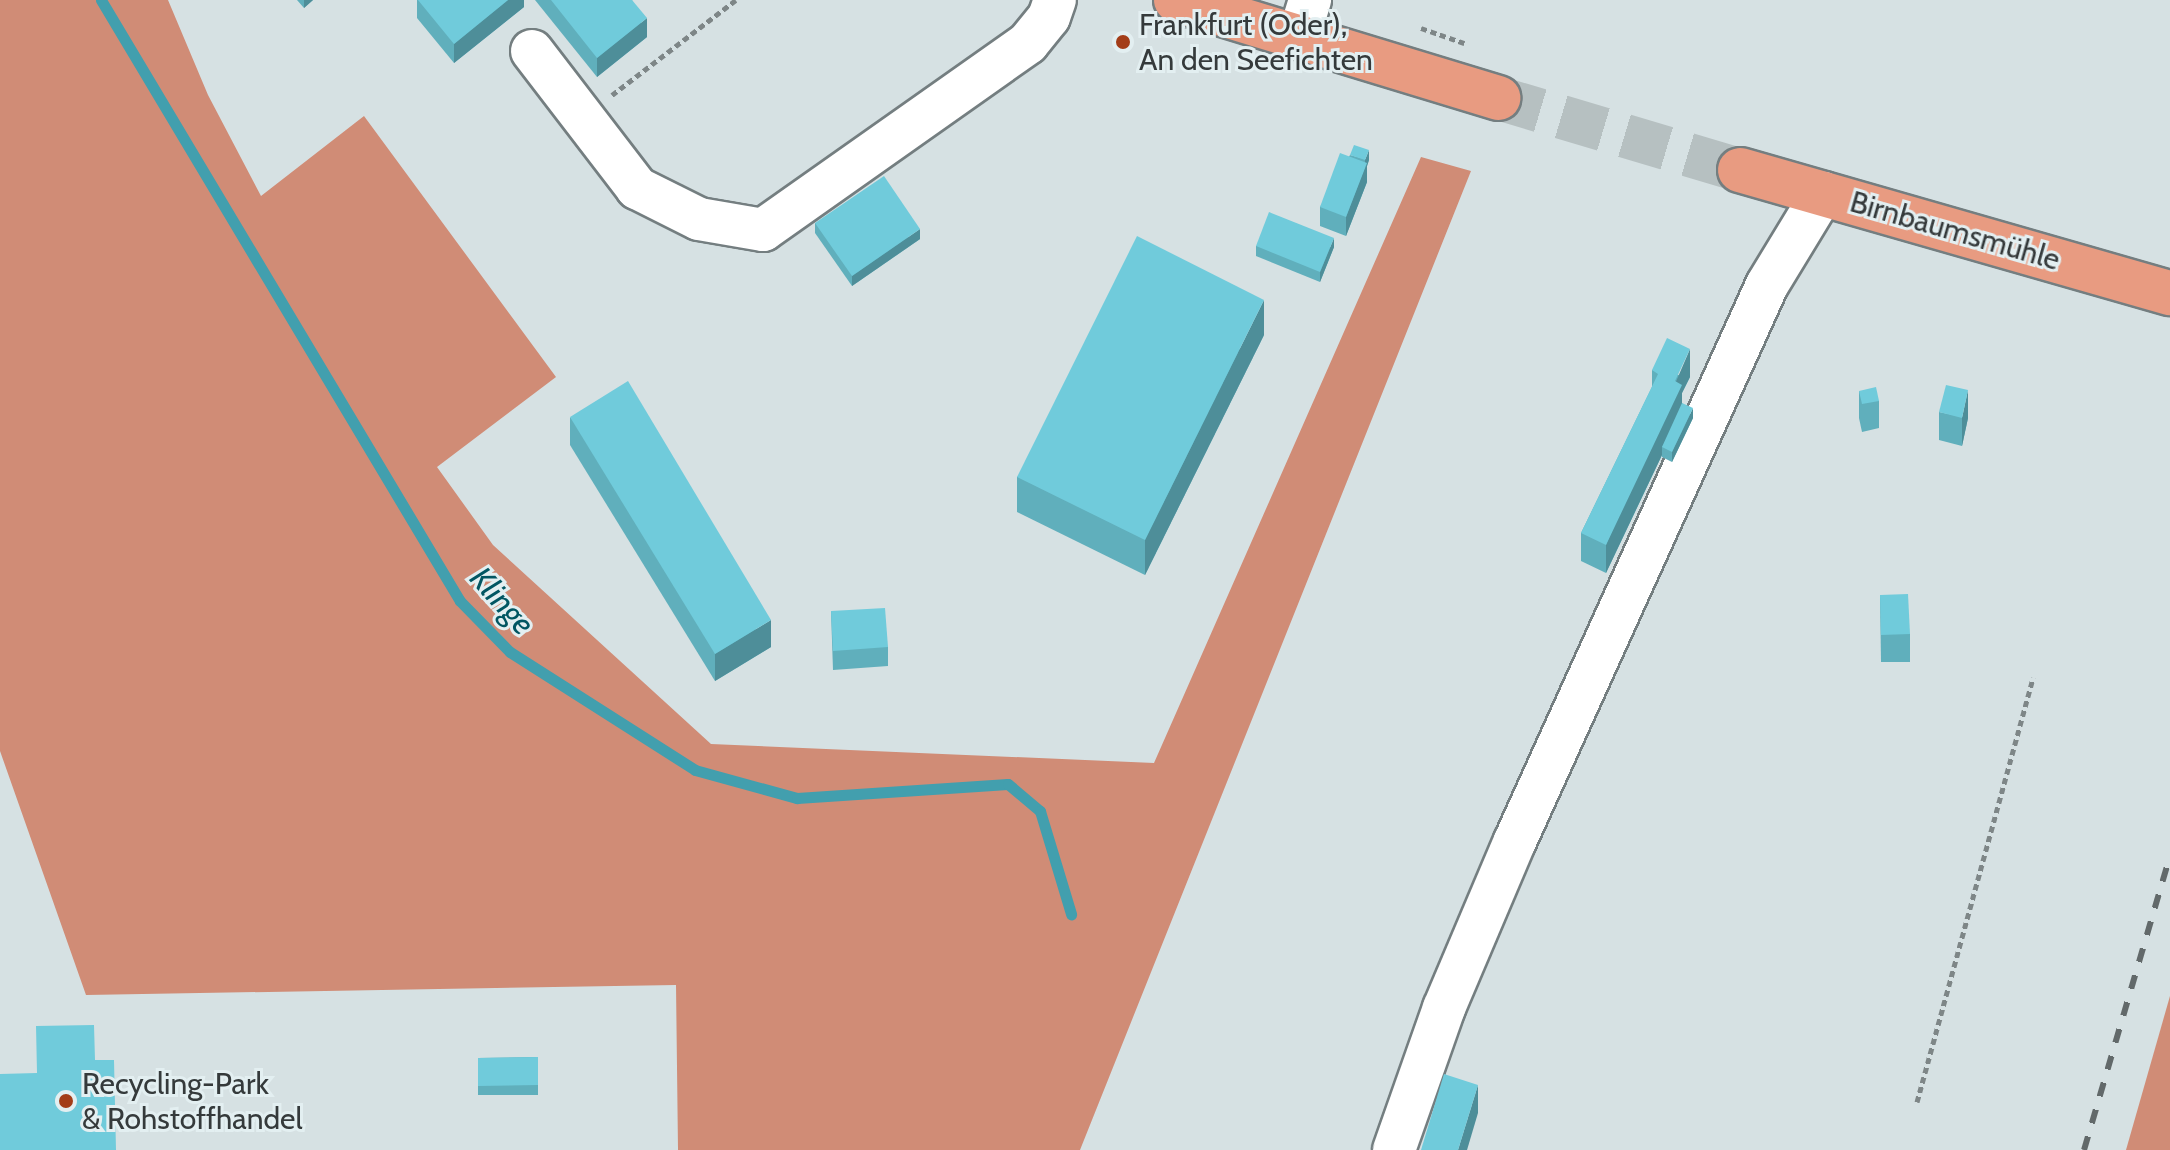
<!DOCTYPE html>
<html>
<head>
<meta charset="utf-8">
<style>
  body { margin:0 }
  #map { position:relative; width:2170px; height:1150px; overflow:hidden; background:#d6e1e3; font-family:Cabin,sans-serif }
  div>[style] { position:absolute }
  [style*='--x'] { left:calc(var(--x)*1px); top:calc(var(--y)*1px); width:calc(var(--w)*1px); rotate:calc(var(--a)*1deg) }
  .forest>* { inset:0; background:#d08c76 }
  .stream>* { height:11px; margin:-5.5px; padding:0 5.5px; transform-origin:5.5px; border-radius:5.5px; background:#429fae }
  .major-tunnel>* { height:44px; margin-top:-22px; transform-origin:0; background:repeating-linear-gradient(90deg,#b6c0c1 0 44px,transparent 0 66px) }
  .path>* { height:5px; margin-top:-2.5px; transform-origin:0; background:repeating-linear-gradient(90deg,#7e8687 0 6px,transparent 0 10px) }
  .roads { filter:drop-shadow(2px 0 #747e80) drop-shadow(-2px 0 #747e80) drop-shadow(0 2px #747e80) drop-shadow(0 -2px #747e80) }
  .minor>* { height:42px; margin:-21px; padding:0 21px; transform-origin:21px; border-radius:21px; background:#fff }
  .major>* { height:44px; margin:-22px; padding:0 22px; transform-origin:22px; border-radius:22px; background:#e89b81 }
  .rail>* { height:6px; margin-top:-3px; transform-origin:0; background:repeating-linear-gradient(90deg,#62696a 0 14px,transparent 0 28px) }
  .wall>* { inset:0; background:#60afbc }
  .shaded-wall>* { inset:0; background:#4e8e99 }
  .building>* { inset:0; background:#70cbdb }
  .dots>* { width:22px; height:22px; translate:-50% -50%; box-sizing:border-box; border:4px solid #e3eff1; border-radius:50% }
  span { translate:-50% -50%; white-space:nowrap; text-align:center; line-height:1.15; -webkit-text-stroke:6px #e3eff1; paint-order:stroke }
  .poi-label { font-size:30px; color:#353a3b }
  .left { translate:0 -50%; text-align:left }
  .street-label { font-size:30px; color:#353a3b }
  .water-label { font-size:32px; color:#015662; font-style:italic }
</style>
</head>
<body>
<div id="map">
  <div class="forest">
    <div style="clip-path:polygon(0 0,168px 0,208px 95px,261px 196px,364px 116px,556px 377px,437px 467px,493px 545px,711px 744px,1154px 763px,1421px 157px,1471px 171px,1080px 1150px,678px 1150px,676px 985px,86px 995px,0 751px)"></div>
    <div style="clip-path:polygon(2170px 996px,2170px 1150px,2126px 1150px)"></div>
  </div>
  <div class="stream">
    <div style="--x:101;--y:0;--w:700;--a:59.15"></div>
    <div style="--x:460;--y:601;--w:71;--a:45.6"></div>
    <div style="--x:510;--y:652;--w:219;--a:32.5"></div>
    <div style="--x:695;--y:770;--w:106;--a:15.4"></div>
    <div style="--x:797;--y:798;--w:211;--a:-3.8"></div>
    <div style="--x:1008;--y:784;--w:42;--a:40.2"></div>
    <div style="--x:1040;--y:811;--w:108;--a:73.2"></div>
  </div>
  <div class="major-tunnel">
    <div style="--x:1498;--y:98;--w:252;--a:16.6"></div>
  </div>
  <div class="path">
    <div style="--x:1421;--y:28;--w:46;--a:19.2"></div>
    <div style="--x:612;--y:95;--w:156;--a:-37.5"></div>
    <div style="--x:1917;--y:1102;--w:440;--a:-74.7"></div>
  </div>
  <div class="roads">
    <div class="minor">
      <div style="--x:1299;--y:36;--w:38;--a:-73"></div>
      <div style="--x:532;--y:51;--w:173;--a:52.5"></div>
      <div style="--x:637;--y:188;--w:69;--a:26.6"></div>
      <div style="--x:699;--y:219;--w:65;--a:9.8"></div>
      <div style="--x:763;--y:230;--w:324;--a:-35.2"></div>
      <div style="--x:1028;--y:43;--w:33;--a:-51"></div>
      <div style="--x:1049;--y:17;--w:18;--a:-71"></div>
      <div style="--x:1394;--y:1150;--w:151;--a:-70.6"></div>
      <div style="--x:1444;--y:1008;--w:181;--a:-67"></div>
      <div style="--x:1515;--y:841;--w:610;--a:-65.62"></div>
      <div style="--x:1767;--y:285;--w:108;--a:-58.7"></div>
    </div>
    <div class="major">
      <div style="--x:1176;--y:0;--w:337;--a:16.9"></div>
      <div style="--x:1740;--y:170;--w:447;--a:16"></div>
    </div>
  </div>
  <div class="rail">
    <div style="--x:2084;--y:1150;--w:306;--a:-73.7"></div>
  </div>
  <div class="wall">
    <div style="clip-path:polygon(297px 0,313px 0,304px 8px)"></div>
    <div style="clip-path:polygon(417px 0,524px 0,524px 7px,454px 63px,417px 18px)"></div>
    <div style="clip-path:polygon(535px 0,632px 0,647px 37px,597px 77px)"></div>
    <div style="clip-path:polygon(1350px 155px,1369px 160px,1367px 166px,1367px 182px,1346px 236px,1320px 226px,1320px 207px)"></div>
    <div style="clip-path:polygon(815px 223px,920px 239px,852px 286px,815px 233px)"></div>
    <div style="clip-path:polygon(1256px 246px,1334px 247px,1320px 282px,1256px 256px)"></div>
    <div style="clip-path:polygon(1264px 335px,1145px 575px,1017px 512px,1017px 477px)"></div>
    <div style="clip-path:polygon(1652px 370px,1690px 377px,1682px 393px,1682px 403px,1693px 418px,1672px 462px,1662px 457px,1662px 455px,1606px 573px,1581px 561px,1581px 533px,1652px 387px)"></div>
    <div style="clip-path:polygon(1859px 391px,1879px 401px,1879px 428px,1862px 432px,1859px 418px)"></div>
    <div style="clip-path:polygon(1939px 412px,1968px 418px,1962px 446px,1939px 440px)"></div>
    <div style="clip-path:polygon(570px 417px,771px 647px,715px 681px,570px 445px)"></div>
    <div style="clip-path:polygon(1880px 595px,1910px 634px,1910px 662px,1881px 662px)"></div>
    <div style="clip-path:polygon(831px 611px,888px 647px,888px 666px,833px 670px)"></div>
    <div style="clip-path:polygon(538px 1057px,538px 1095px,478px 1095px,478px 1058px)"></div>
  </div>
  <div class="shaded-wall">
    <div style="clip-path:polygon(304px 0,313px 0,304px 8px)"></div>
    <div style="clip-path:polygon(508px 0,524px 0,524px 7px,454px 63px,454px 44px)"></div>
    <div style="clip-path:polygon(647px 18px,647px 37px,597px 77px,597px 58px)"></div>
    <div style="clip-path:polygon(1369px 150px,1369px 160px,1367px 166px,1367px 182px,1346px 236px,1346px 217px,1365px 167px,1365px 160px)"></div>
    <div style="clip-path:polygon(920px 229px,920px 239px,852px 286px,852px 276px)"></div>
    <div style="clip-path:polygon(1334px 238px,1334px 247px,1320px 282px,1320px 272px)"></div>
    <div style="clip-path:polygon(1264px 300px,1264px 335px,1145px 575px,1145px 540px)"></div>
    <div style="clip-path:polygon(1690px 349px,1690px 377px,1682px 393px,1682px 413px,1662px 447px,1662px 455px,1606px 573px,1606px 545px)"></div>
    <div style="clip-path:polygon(1968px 390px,1968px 418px,1962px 446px,1962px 418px)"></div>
    <div style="clip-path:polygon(1693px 408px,1693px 418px,1672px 462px,1672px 452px)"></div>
    <div style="clip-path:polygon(771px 620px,771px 647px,715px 681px,715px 654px)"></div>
    <div style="clip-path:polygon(1478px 1085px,1478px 1113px,1467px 1150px,1458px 1150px)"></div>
  </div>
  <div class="building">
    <div style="clip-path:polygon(418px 0,508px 0,454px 44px)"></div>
    <div style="clip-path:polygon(551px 0,632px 0,647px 18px,597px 58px)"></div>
    <div style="clip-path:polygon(1354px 145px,1369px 150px,1365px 160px,1350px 155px)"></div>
    <div style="clip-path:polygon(1340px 153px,1367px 163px,1346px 217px,1320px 207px)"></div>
    <div style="clip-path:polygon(884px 176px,920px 229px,852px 276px,815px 223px)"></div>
    <div style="clip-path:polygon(1269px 212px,1334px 238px,1320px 272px,1256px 246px)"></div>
    <div style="clip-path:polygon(1137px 236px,1264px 300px,1145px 540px,1017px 477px)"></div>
    <div style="clip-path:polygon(1667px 338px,1690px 349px,1675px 381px,1682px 385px,1606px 545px,1581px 533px,1658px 374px,1652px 370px)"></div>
    <div style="clip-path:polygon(628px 381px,771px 620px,715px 654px,570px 417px)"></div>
    <div style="clip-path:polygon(1946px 385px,1968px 390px,1962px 418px,1939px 412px)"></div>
    <div style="clip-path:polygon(1876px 387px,1879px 401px,1862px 404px,1859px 391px)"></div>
    <div style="clip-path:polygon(1682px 403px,1693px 408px,1672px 452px,1662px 447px)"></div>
    <div style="clip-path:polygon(1908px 594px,1910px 634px,1881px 635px,1880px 595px)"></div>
    <div style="clip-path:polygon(885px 608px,888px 647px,833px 651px,831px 611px)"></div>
    <div style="clip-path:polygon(94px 1025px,95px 1060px,114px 1060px,116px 1150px,0 1150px,0 1074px,37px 1073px,36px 1026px)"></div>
    <div style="clip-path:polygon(538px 1057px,538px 1085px,478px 1086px,478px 1058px)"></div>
    <div style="clip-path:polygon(1444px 1074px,1478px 1085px,1458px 1150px,1421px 1150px)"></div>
  </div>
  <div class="dots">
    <div style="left:1123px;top:42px;background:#a33d18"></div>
    <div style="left:66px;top:1101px;background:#a33d18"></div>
  </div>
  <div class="poi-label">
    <span class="left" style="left:1139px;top:42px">Frankfurt (Oder),<br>An den Seefichten</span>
    <span class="left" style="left:82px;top:1101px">Recycling-Park<br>&amp; Rohstoffhandel</span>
  </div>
  <div class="street-label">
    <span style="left:1955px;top:231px;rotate:16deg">Birnbaumsmühle</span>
  </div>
  <div class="water-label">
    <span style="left:502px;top:601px;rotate:48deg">Klinge</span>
  </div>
</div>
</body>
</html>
